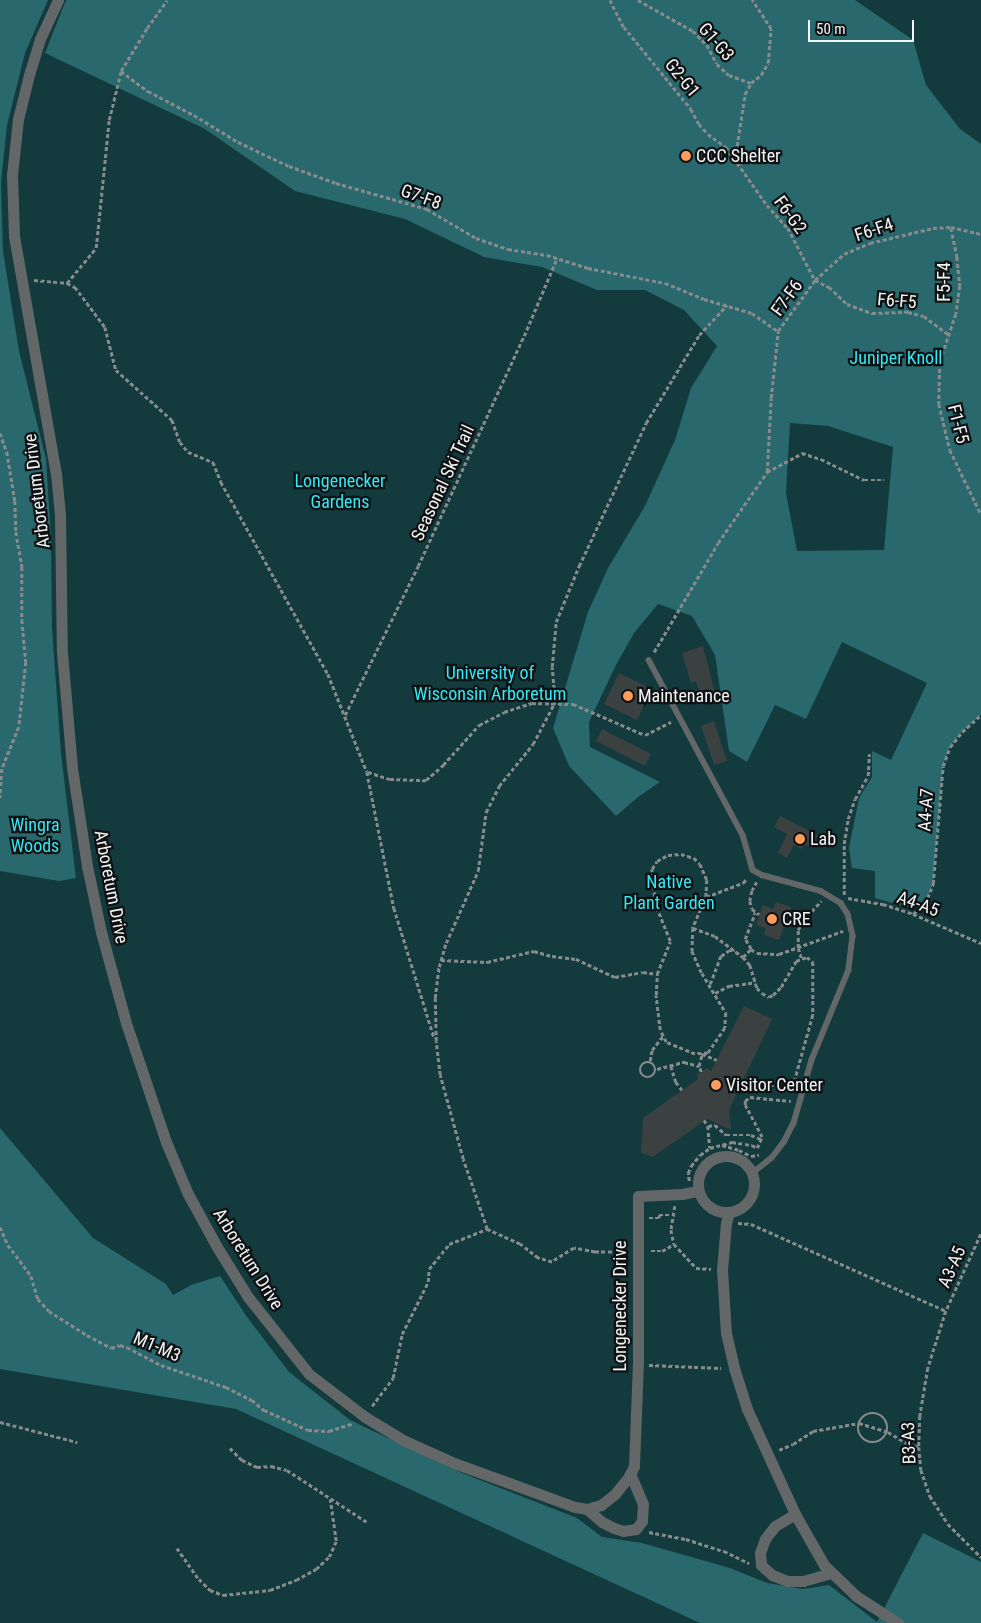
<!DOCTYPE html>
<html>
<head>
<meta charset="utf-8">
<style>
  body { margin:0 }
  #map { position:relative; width:981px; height:1623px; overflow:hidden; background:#25292a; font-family:"Roboto Condensed",sans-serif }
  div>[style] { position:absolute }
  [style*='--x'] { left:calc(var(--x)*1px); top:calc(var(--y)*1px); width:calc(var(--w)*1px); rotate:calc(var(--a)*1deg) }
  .green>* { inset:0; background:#133a3d }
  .forest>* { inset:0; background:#29686d }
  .building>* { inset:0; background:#3b4040 }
  .path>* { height:2.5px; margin-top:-1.25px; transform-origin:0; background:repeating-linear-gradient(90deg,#878b8b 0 4px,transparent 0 6.5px) }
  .path>.ring { margin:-1.25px; padding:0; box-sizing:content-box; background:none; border:2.5px solid #878b8b; border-radius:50% }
  .service>* { height:5.5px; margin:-2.75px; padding:0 2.75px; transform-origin:2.75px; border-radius:2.75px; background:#646767 }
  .minor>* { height:11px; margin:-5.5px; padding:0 5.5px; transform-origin:5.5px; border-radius:5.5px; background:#646767 }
  .minor>.ring { margin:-5.5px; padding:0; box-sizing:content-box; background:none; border:11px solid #646767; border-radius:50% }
  .dots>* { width:14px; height:14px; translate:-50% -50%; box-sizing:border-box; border:2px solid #0f1112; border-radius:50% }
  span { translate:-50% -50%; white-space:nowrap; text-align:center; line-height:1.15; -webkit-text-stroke:4.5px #0f1112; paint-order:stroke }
  .street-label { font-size:18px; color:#f2f5f5 }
  .poi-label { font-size:18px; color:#f2f5f5 }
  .left { translate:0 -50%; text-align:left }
  .park-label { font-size:18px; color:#32e9f5 }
  .scale { position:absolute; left:808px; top:20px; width:106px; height:22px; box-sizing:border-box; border:2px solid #f2f5f5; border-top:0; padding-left:6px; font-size:15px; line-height:18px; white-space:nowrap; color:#f2f5f5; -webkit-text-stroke:4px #0f1112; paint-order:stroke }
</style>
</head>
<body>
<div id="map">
  <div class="green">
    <div style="clip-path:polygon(0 0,981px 0,981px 1623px,0 1623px)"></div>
  </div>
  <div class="forest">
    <div style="clip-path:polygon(0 0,48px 0,25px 53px,7px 125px,1px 183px,3px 251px,19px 351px,46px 459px,51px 537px,52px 628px,61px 753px,76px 878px,59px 881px,0 871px)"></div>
    <div style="clip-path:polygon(evenodd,66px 0,855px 0,913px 40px,926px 85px,960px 129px,981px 144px,981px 715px,962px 732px,950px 747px,943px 766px,933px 884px,925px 904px,910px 908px,875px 898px,875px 871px,852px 868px,849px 848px,859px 798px,872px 777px,872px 751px,891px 760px,927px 683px,842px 642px,806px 719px,775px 705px,747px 762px,729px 751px,715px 655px,692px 616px,658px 604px,634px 633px,616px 665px,589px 722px,590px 747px,660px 782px,638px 797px,616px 816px,569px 766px,553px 728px,588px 612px,608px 568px,645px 506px,675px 440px,691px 388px,717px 346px,684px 310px,645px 290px,597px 290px,542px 267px,484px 257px,405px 219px,295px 191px,205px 129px,45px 53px,66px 0,790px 423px,828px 426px,893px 447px,884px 550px,797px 551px,786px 493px,790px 423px)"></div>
    <div style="clip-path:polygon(0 1128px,93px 1238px,166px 1284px,173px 1295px,191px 1285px,220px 1276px,247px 1317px,289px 1372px,350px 1420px,462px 1473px,577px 1518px,602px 1537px,642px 1543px,730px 1568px,767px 1583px,803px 1589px,829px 1585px,877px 1622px,923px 1533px,981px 1562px,981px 1623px,700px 1623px,236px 1409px,0 1369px)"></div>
  </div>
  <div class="building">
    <div style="clip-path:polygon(703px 646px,715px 693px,701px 697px,696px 681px,691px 683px,682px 653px)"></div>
    <div style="clip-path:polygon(619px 673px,652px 689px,637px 720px,604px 704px)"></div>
    <div style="clip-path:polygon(714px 721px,727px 761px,714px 765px,701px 726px)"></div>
    <div style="clip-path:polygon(602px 729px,651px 754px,645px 766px,596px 741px)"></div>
    <div style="clip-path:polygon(780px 816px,818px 835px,812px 848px,804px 844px,802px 849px,794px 845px,787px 858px,778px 853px,787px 834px,774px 827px)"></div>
    <div style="clip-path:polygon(776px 902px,791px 907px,779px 940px,764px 935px,766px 928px,756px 925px,763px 905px,773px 909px)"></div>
    <div style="clip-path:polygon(744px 1006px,772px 1019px,729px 1110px,731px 1130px,707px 1119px,653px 1157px,641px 1153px,643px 1118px,698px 1079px,697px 1075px,701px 1072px,707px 1068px,711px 1071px)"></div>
  </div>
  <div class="path">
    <div style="--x:610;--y:0;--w:30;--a:63"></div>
    <div style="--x:624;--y:27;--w:106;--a:50.7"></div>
    <div style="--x:691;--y:109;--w:17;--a:62"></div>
    <div style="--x:699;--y:124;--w:13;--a:48"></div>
    <div style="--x:708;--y:134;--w:22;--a:36"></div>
    <div style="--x:726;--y:147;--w:71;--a:54.7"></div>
    <div style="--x:767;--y:205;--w:31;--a:48"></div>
    <div style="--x:788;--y:228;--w:59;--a:62.6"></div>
    <div style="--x:638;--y:0;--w:63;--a:29.4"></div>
    <div style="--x:693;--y:31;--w:20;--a:45"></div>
    <div style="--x:707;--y:45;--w:21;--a:62"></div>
    <div style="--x:717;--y:64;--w:16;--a:43"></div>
    <div style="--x:729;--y:75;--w:23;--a:20"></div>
    <div style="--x:121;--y:71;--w:34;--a:37"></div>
    <div style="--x:148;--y:91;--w:52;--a:27.6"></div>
    <div style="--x:194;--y:115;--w:52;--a:31.5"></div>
    <div style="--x:238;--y:142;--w:56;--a:25.2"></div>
    <div style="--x:289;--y:166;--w:50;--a:19.9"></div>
    <div style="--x:336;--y:183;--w:95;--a:15.9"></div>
    <div style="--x:427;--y:209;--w:57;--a:30.6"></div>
    <div style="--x:476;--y:238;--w:34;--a:19"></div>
    <div style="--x:508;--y:249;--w:39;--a:9"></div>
    <div style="--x:547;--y:255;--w:43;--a:17.6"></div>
    <div style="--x:588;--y:268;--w:78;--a:11"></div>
    <div style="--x:665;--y:283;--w:42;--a:22.3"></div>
    <div style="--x:704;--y:299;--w:50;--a:16.3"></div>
    <div style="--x:752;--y:313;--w:32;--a:35"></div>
    <div style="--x:741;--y:165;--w:19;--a:-102"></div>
    <div style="--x:737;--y:146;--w:53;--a:-81.3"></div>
    <div style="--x:745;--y:94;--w:13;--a:-61"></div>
    <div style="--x:751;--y:83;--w:13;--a:-39"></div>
    <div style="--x:761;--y:75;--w:14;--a:-60"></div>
    <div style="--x:768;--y:63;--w:34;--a:-85"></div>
    <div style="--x:771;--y:29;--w:35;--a:-123"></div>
    <div style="--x:951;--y:228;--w:30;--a:78"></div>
    <div style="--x:957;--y:257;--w:29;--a:84"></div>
    <div style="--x:960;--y:286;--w:28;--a:98"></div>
    <div style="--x:956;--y:314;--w:51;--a:108.4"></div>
    <div style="--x:940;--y:362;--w:42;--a:91.4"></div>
    <div style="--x:939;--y:404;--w:47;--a:76.6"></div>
    <div style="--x:950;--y:450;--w:71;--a:64.2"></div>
    <div style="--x:34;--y:280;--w:33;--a:5"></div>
    <div style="--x:67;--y:283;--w:45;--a:-50.4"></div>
    <div style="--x:96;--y:248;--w:129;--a:-84.2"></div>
    <div style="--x:109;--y:120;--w:50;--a:-76.2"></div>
    <div style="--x:121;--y:71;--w:50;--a:-58.8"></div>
    <div style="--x:147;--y:28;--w:34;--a:-54"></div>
    <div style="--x:815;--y:280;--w:16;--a:27"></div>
    <div style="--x:829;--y:287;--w:25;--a:43"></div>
    <div style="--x:847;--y:304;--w:27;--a:20"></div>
    <div style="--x:872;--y:313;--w:36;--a:-2"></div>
    <div style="--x:908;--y:312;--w:16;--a:14"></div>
    <div style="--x:924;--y:316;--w:31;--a:37"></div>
    <div style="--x:67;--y:283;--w:9;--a:27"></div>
    <div style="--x:75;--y:287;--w:50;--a:53.1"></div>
    <div style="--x:105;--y:327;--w:44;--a:75.7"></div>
    <div style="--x:116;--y:370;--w:75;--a:41.8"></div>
    <div style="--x:172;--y:420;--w:23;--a:70"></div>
    <div style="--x:180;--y:442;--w:13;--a:51"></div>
    <div style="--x:188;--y:452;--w:27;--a:22"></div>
    <div style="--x:213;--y:462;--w:22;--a:68"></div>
    <div style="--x:221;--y:482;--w:220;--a:60.9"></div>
    <div style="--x:328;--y:674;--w:105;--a:68.3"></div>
    <div style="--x:367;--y:772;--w:139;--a:78.8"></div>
    <div style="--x:394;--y:908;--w:135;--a:72.8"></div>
    <div style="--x:0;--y:433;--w:20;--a:70"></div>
    <div style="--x:7;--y:452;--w:50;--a:80.7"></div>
    <div style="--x:15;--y:501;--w:31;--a:88"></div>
    <div style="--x:16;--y:532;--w:36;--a:80"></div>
    <div style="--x:22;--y:567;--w:53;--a:90"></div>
    <div style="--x:22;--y:620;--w:42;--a:84.6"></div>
    <div style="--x:26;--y:662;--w:65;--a:96.1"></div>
    <div style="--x:19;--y:727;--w:45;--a:112"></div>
    <div style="--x:2;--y:769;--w:29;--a:94"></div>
    <div style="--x:767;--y:472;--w:40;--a:-28"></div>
    <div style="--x:802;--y:453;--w:20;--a:18"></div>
    <div style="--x:821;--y:459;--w:48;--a:26"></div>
    <div style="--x:864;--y:480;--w:20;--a:0"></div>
    <div style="--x:654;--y:652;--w:126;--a:-59.6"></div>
    <div style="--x:718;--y:543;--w:86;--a:-55.4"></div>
    <div style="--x:767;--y:472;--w:74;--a:-86.9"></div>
    <div style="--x:771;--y:398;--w:67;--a:-84"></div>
    <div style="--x:778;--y:331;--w:63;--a:-54"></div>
    <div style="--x:815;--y:280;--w:39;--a:-42"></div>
    <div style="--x:844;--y:254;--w:28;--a:-23"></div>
    <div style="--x:870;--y:243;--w:65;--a:-13.4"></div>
    <div style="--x:933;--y:228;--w:18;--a:-3"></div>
    <div style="--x:951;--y:227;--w:31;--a:13"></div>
    <div style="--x:345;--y:715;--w:166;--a:-63.9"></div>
    <div style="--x:418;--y:566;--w:253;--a:-65.3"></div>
    <div style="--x:524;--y:336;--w:85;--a:-67.1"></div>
    <div style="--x:368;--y:772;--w:23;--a:18"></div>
    <div style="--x:390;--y:779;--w:36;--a:2"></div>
    <div style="--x:426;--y:780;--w:23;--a:-41"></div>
    <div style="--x:443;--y:765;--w:54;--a:-48"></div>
    <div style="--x:479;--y:725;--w:28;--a:-27"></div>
    <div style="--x:504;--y:712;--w:29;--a:-18"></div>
    <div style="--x:532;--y:703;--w:41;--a:1.4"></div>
    <div style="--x:573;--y:704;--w:78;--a:23.3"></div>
    <div style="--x:645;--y:735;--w:29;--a:-27"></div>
    <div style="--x:757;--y:882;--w:10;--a:119"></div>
    <div style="--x:752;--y:891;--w:10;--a:101"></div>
    <div style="--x:750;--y:901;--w:8;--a:76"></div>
    <div style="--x:752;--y:909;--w:9;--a:36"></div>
    <div style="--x:844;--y:895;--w:51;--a:-90"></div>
    <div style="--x:844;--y:844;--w:25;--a:-81"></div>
    <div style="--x:848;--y:819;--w:21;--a:-71"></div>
    <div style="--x:855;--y:799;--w:26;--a:-61"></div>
    <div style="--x:868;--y:776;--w:22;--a:-87"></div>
    <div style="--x:706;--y:897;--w:40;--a:-21"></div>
    <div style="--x:743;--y:883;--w:6;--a:-51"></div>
    <div style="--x:848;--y:898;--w:36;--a:10"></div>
    <div style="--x:883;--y:904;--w:32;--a:18"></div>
    <div style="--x:913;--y:914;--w:74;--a:23.1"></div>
    <div style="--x:913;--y:914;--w:16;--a:-40"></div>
    <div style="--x:925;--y:904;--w:22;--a:-68"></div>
    <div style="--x:933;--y:884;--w:118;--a:-85.2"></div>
    <div style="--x:943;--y:766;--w:20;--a:-70"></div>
    <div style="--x:950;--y:747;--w:19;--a:-51"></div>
    <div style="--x:962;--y:732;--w:25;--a:-42"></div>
    <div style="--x:693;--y:928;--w:23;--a:92"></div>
    <div style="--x:692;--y:951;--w:24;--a:66"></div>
    <div style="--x:702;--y:973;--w:47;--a:59"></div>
    <div style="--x:726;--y:1013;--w:15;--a:94"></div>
    <div style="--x:725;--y:1028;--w:30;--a:124"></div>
    <div style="--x:708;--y:1053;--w:13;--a:176"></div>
    <div style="--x:695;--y:1054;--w:31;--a:-158"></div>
    <div style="--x:666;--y:1042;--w:13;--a:-117"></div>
    <div style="--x:660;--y:1030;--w:35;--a:-97"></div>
    <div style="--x:656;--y:995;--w:21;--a:-87"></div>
    <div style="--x:657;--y:974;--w:35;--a:-68"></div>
    <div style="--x:670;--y:941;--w:35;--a:-112"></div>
    <div style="--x:657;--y:909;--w:32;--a:-101"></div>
    <div style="--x:651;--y:878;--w:9;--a:-84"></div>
    <div style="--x:652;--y:869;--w:9;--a:-58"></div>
    <div style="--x:657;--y:861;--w:13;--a:-29"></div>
    <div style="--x:668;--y:855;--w:13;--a:-4"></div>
    <div style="--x:681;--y:854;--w:14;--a:17"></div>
    <div style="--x:694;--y:858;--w:8;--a:45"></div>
    <div style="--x:700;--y:864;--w:17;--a:66"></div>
    <div style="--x:707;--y:880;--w:17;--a:93"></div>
    <div style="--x:706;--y:897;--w:34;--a:113"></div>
    <div style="--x:693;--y:928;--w:23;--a:20"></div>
    <div style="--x:715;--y:936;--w:35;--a:37"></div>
    <div style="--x:743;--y:957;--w:11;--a:49"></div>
    <div style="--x:750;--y:965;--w:24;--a:73"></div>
    <div style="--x:757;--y:988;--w:7;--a:45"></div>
    <div style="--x:762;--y:993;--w:8;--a:30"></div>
    <div style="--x:769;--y:997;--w:4;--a:-27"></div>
    <div style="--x:773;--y:995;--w:11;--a:-45"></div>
    <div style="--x:781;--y:987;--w:30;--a:-60"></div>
    <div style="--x:796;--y:961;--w:12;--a:-20"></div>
    <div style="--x:807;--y:957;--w:8;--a:40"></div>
    <div style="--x:813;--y:962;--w:53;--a:90"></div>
    <div style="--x:813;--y:1015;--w:71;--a:105.6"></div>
    <div style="--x:751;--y:949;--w:12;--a:-121"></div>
    <div style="--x:745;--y:939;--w:28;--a:-69"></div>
    <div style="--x:743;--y:957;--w:11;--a:-45"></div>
    <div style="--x:751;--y:949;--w:7;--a:34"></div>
    <div style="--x:757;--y:953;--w:22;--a:3"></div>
    <div style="--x:779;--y:954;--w:68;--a:-19.8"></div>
    <div style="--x:801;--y:958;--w:10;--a:-107"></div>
    <div style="--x:798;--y:948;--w:18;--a:-90"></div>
    <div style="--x:798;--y:930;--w:10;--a:-61"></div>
    <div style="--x:803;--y:921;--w:27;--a:-48"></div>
    <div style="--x:441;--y:960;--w:46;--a:2.5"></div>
    <div style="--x:487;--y:962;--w:48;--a:-13.2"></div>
    <div style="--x:534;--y:951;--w:19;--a:16"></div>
    <div style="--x:552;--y:956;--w:24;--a:7"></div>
    <div style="--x:576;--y:959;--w:43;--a:24.8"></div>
    <div style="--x:615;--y:977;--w:28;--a:-10"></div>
    <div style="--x:643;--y:972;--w:14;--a:8"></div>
    <div style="--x:710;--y:984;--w:30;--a:-69"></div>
    <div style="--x:721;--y:956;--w:9;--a:-36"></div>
    <div style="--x:728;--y:951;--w:7;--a:0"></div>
    <div style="--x:715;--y:993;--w:16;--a:-27"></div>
    <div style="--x:729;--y:986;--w:27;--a:-8"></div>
    <div style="--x:650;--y:1061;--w:11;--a:-80"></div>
    <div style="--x:652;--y:1050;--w:18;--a:-52"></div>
    <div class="ring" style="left:640px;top:1062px;width:13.5px;height:13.5px"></div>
    <div style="--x:671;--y:1066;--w:17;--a:73"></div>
    <div style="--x:676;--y:1082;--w:10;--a:53"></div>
    <div style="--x:657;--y:1069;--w:28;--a:-15"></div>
    <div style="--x:684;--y:1062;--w:16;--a:15"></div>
    <div style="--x:701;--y:1072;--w:6;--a:-108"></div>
    <div style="--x:699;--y:1066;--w:12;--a:-76"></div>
    <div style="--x:702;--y:1054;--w:16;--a:22"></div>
    <div style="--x:750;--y:1077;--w:22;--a:22"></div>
    <div style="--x:770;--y:1085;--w:25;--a:-12"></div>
    <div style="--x:704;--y:1120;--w:7;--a:56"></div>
    <div style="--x:708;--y:1126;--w:22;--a:85"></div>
    <div style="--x:708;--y:1126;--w:7;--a:-8"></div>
    <div style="--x:715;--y:1125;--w:15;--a:42"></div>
    <div style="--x:726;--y:1135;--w:25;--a:0"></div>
    <div style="--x:751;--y:1135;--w:11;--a:22"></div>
    <div style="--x:722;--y:1145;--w:18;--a:16"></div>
    <div style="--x:739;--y:1150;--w:13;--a:27"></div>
    <div style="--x:751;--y:1156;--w:8;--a:-7"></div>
    <div style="--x:689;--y:1181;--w:8;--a:-97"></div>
    <div style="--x:688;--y:1173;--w:8;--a:-67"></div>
    <div style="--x:691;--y:1166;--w:14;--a:-51"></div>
    <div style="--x:700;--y:1155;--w:12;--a:-35"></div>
    <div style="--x:710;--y:1148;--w:23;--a:-15"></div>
    <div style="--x:732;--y:1142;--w:20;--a:9"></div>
    <div style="--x:752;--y:1145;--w:6;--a:31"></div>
    <div style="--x:757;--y:1148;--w:12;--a:-66"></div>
    <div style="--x:762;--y:1137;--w:36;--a:-118"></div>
    <div style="--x:745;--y:1105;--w:4;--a:-90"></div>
    <div style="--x:745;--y:1101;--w:6;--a:-39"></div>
    <div style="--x:750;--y:1097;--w:41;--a:5.6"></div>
    <div style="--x:675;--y:1206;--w:24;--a:99"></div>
    <div style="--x:671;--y:1230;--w:14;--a:78"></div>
    <div style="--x:674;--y:1244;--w:33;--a:47"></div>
    <div style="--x:696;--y:1268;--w:15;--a:4"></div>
    <div style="--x:649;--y:1218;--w:10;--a:0"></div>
    <div style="--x:659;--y:1218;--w:3;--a:-90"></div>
    <div style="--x:659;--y:1215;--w:13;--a:0"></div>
    <div style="--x:738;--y:1223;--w:13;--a:4"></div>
    <div style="--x:751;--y:1224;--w:214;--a:24"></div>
    <div style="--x:0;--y:1227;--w:20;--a:66"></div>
    <div style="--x:8;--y:1245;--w:39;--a:53"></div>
    <div style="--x:31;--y:1276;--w:24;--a:73"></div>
    <div style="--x:38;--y:1299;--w:16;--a:47"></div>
    <div style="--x:49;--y:1311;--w:45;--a:32.3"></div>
    <div style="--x:87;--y:1335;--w:27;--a:28"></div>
    <div style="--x:111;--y:1348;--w:9;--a:-18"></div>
    <div style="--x:120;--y:1345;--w:7;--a:16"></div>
    <div style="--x:127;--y:1347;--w:38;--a:28"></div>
    <div style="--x:161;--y:1365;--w:69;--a:18.7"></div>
    <div style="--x:226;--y:1387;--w:29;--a:27"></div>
    <div style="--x:252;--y:1400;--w:16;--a:40"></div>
    <div style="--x:264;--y:1410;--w:48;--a:24.4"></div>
    <div style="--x:308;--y:1430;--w:21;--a:3"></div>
    <div style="--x:329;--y:1431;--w:26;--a:-18"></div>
    <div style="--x:981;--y:1234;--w:85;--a:114.4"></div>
    <div style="--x:946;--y:1311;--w:60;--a:107.5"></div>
    <div style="--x:928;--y:1368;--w:49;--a:99.5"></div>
    <div style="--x:920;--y:1416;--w:31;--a:92"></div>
    <div style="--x:919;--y:1447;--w:23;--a:85"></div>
    <div style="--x:921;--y:1470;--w:28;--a:71"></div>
    <div style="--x:930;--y:1496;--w:33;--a:57"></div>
    <div style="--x:948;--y:1524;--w:47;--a:45"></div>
    <div style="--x:651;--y:1251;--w:11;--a:0"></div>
    <div style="--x:662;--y:1251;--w:14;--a:-30"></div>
    <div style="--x:625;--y:1252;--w:30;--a:180"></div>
    <div style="--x:595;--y:1252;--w:21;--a:-169"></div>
    <div style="--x:574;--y:1248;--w:26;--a:148"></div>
    <div style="--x:552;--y:1262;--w:15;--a:-164"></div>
    <div style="--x:538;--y:1258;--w:23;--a:-142"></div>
    <div style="--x:520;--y:1244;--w:36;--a:-156"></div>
    <div style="--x:487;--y:1229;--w:74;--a:-108.9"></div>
    <div style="--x:463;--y:1159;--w:87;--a:-105.3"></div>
    <div style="--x:440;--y:1075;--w:34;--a:-97"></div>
    <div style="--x:436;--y:1041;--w:43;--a:-91.3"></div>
    <div style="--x:435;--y:998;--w:31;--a:-83"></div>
    <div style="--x:439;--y:967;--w:25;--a:-74"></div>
    <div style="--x:446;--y:943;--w:79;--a:-66"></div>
    <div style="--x:478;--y:871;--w:60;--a:-82.3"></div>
    <div style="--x:486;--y:812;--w:29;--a:-63"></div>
    <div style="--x:499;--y:786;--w:54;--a:-51"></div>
    <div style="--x:533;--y:744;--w:47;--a:-62.4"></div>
    <div style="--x:555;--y:702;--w:35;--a:-95"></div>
    <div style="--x:552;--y:667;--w:45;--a:-84.9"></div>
    <div style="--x:556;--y:622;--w:61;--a:-67.7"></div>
    <div style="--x:579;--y:566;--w:158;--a:-64.9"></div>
    <div style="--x:646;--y:423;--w:103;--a:-58.9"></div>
    <div style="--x:699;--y:335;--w:41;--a:-47"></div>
    <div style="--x:649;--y:1365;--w:72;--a:2.4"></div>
    <div style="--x:372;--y:1406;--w:35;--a:-53"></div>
    <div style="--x:393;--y:1378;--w:45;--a:-78.4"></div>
    <div style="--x:402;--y:1334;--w:58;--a:-63.4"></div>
    <div style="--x:428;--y:1282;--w:13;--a:-86"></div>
    <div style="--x:429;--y:1269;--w:32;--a:-51"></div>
    <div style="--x:449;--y:1244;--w:41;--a:-21.5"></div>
    <div class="ring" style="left:858px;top:1413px;width:27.5px;height:27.5px"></div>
    <div style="--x:0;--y:1422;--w:80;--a:14.6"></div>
    <div style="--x:230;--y:1448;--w:17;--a:45"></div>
    <div style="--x:242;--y:1460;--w:17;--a:25"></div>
    <div style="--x:257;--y:1467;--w:14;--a:-4"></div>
    <div style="--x:271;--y:1466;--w:16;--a:14"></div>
    <div style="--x:287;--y:1470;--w:95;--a:33"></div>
    <div style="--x:779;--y:1450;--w:15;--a:-23"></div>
    <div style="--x:793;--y:1444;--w:24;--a:-33"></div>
    <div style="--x:813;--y:1431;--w:47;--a:-9.9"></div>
    <div style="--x:859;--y:1423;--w:30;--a:17"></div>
    <div style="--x:888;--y:1432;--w:23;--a:31"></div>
    <div style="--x:908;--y:1444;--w:11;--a:15"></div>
    <div style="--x:649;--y:1532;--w:38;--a:11"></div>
    <div style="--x:686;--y:1539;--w:40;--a:18"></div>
    <div style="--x:724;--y:1551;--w:28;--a:26"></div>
    <div style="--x:177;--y:1548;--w:38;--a:55"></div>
    <div style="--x:199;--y:1579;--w:16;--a:45"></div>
    <div style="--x:210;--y:1590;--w:14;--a:21"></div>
    <div style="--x:223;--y:1595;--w:47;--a:-6.1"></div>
    <div style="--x:270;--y:1590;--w:28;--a:-21"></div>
    <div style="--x:296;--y:1580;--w:23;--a:-29"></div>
    <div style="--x:316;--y:1569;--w:18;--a:-43"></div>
    <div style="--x:329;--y:1557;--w:17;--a:-66"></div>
    <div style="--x:336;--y:1541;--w:42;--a:-98.1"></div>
  </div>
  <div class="service">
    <div style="--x:649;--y:660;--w:199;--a:61.8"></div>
    <div style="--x:743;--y:835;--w:36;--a:74"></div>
    <div style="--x:753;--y:870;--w:10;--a:29"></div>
    <div style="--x:762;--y:875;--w:61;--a:15.2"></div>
    <div style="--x:821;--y:891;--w:23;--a:31"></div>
    <div style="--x:841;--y:903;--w:13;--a:58"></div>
    <div style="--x:848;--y:914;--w:23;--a:77"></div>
    <div style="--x:853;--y:936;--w:34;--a:97"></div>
    <div style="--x:849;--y:970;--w:97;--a:112.3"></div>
    <div style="--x:812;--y:1060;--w:66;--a:105.9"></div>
    <div style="--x:794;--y:1123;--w:20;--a:117"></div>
    <div style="--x:785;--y:1141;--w:21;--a:127"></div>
    <div style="--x:772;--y:1158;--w:26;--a:141"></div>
  </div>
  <div class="minor">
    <div style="--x:58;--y:0;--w:43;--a:114.8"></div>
    <div style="--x:40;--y:39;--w:34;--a:107"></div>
    <div style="--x:30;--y:71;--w:49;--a:104"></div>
    <div style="--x:18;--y:119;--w:56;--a:96.1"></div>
    <div style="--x:12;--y:175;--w:61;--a:88.1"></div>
    <div style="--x:14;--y:236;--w:242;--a:80"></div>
    <div style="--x:56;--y:474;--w:41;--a:84.4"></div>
    <div style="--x:60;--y:515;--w:138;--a:89.2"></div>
    <div style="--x:62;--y:653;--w:115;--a:85"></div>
    <div style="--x:72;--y:768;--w:99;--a:81.3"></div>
    <div style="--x:87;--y:866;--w:67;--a:78"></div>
    <div style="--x:101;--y:932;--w:94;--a:74.6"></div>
    <div style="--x:126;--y:1023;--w:126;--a:71.4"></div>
    <div style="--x:166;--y:1142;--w:56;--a:67.1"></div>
    <div style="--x:188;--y:1194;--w:60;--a:61.3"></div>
    <div style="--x:217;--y:1247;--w:59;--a:58.2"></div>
    <div style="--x:248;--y:1297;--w:98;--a:51.6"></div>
    <div style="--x:309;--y:1374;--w:71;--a:37.5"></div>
    <div style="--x:365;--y:1417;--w:44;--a:31.2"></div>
    <div style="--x:403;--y:1440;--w:56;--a:24.3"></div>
    <div style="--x:454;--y:1463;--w:129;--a:20"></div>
    <div style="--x:575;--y:1507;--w:12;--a:9"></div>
    <div style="--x:587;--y:1509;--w:15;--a:-16"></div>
    <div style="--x:601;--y:1505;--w:16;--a:-38"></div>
    <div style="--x:614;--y:1495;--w:22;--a:-51"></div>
    <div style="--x:628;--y:1478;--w:13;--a:-63"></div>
    <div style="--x:634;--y:1466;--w:102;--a:-87.8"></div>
    <div style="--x:638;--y:1364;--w:168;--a:-90"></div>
    <div style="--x:638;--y:1196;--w:44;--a:-2.6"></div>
    <div style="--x:682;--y:1194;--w:16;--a:-11"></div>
    <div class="ring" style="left:698px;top:1156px;width:45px;height:45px"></div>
    <div style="--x:729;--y:1212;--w:11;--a:105"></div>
    <div style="--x:726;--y:1223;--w:47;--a:94.9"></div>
    <div style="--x:722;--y:1270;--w:63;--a:86.4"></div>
    <div style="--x:726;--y:1333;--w:36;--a:77"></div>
    <div style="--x:734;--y:1368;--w:43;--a:72.4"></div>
    <div style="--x:747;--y:1409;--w:115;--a:65.4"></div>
    <div style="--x:795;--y:1514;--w:59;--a:60.4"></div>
    <div style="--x:824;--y:1565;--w:45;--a:44.1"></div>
    <div style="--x:856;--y:1596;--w:50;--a:32.7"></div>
    <div style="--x:587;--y:1509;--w:20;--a:41"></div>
    <div style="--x:602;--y:1522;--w:13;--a:27"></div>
    <div style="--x:614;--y:1528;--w:9;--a:18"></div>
    <div style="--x:623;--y:1531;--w:13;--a:-9"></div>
    <div style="--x:636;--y:1529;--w:10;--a:-53"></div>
    <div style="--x:642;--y:1521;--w:17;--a:-87"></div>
    <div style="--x:643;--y:1504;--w:33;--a:-113"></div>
    <div style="--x:795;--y:1514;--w:23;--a:149"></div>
    <div style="--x:775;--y:1526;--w:16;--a:128"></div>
    <div style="--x:765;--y:1539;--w:15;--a:110"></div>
    <div style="--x:760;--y:1553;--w:12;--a:85"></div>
    <div style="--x:761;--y:1565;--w:15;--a:42"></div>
    <div style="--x:772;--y:1575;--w:17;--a:21"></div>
    <div style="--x:788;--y:1581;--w:15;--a:0"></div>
    <div style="--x:803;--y:1581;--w:29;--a:-16"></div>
  </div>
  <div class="dots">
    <div style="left:686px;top:156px;background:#ff9b5b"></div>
    <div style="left:628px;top:696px;background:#ff9b5b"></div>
    <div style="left:800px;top:839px;background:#ff9b5b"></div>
    <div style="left:772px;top:919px;background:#ff9b5b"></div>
    <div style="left:716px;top:1085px;background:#ff9b5b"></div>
  </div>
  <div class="street-label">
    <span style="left:716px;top:42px;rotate:49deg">G1-G3</span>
    <span style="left:682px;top:78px;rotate:51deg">G2-G1</span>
    <span style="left:421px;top:197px;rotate:20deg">G7-F8</span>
    <span style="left:790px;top:215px;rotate:54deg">F6-G2</span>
    <span style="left:874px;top:230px;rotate:-18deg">F6-F4</span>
    <span style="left:944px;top:282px;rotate:-90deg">F5-F4</span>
    <span style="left:787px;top:298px;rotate:-54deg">F7-F6</span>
    <span style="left:897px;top:301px;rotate:5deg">F6-F5</span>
    <span style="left:958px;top:424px;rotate:76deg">F1-F5</span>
    <span style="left:443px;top:483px;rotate:-65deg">Seasonal Ski Trail</span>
    <span style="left:37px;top:491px;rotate:-97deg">Arboretum Drive</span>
    <span style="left:926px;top:810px;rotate:-86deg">A4-A7</span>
    <span style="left:111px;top:887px;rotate:79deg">Arboretum Drive</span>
    <span style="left:918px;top:904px;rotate:20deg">A4-A5</span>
    <span style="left:248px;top:1259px;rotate:58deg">Arboretum Drive</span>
    <span style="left:952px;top:1267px;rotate:-66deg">A3-A5</span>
    <span style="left:620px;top:1306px;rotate:-90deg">Longenecker Drive</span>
    <span style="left:157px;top:1347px;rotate:23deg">M1-M3</span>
    <span style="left:909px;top:1443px;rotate:-92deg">B3-A3</span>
  </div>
  <div class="poi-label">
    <span class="left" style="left:696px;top:156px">CCC Shelter</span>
    <span class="left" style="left:638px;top:696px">Maintenance</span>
    <span class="left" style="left:810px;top:839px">Lab</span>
    <span class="left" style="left:782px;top:919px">CRE</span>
    <span class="left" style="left:726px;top:1085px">Visitor Center</span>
  </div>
  <div class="park-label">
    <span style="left:896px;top:358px">Juniper Knoll</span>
    <span style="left:340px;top:492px">Longenecker<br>Gardens</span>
    <span style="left:490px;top:684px">University of<br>Wisconsin Arboretum</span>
    <span style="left:35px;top:836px">Wingra<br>Woods</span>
    <span style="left:669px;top:893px">Native<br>Plant Garden</span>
  </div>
  <div class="scale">50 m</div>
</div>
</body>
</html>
